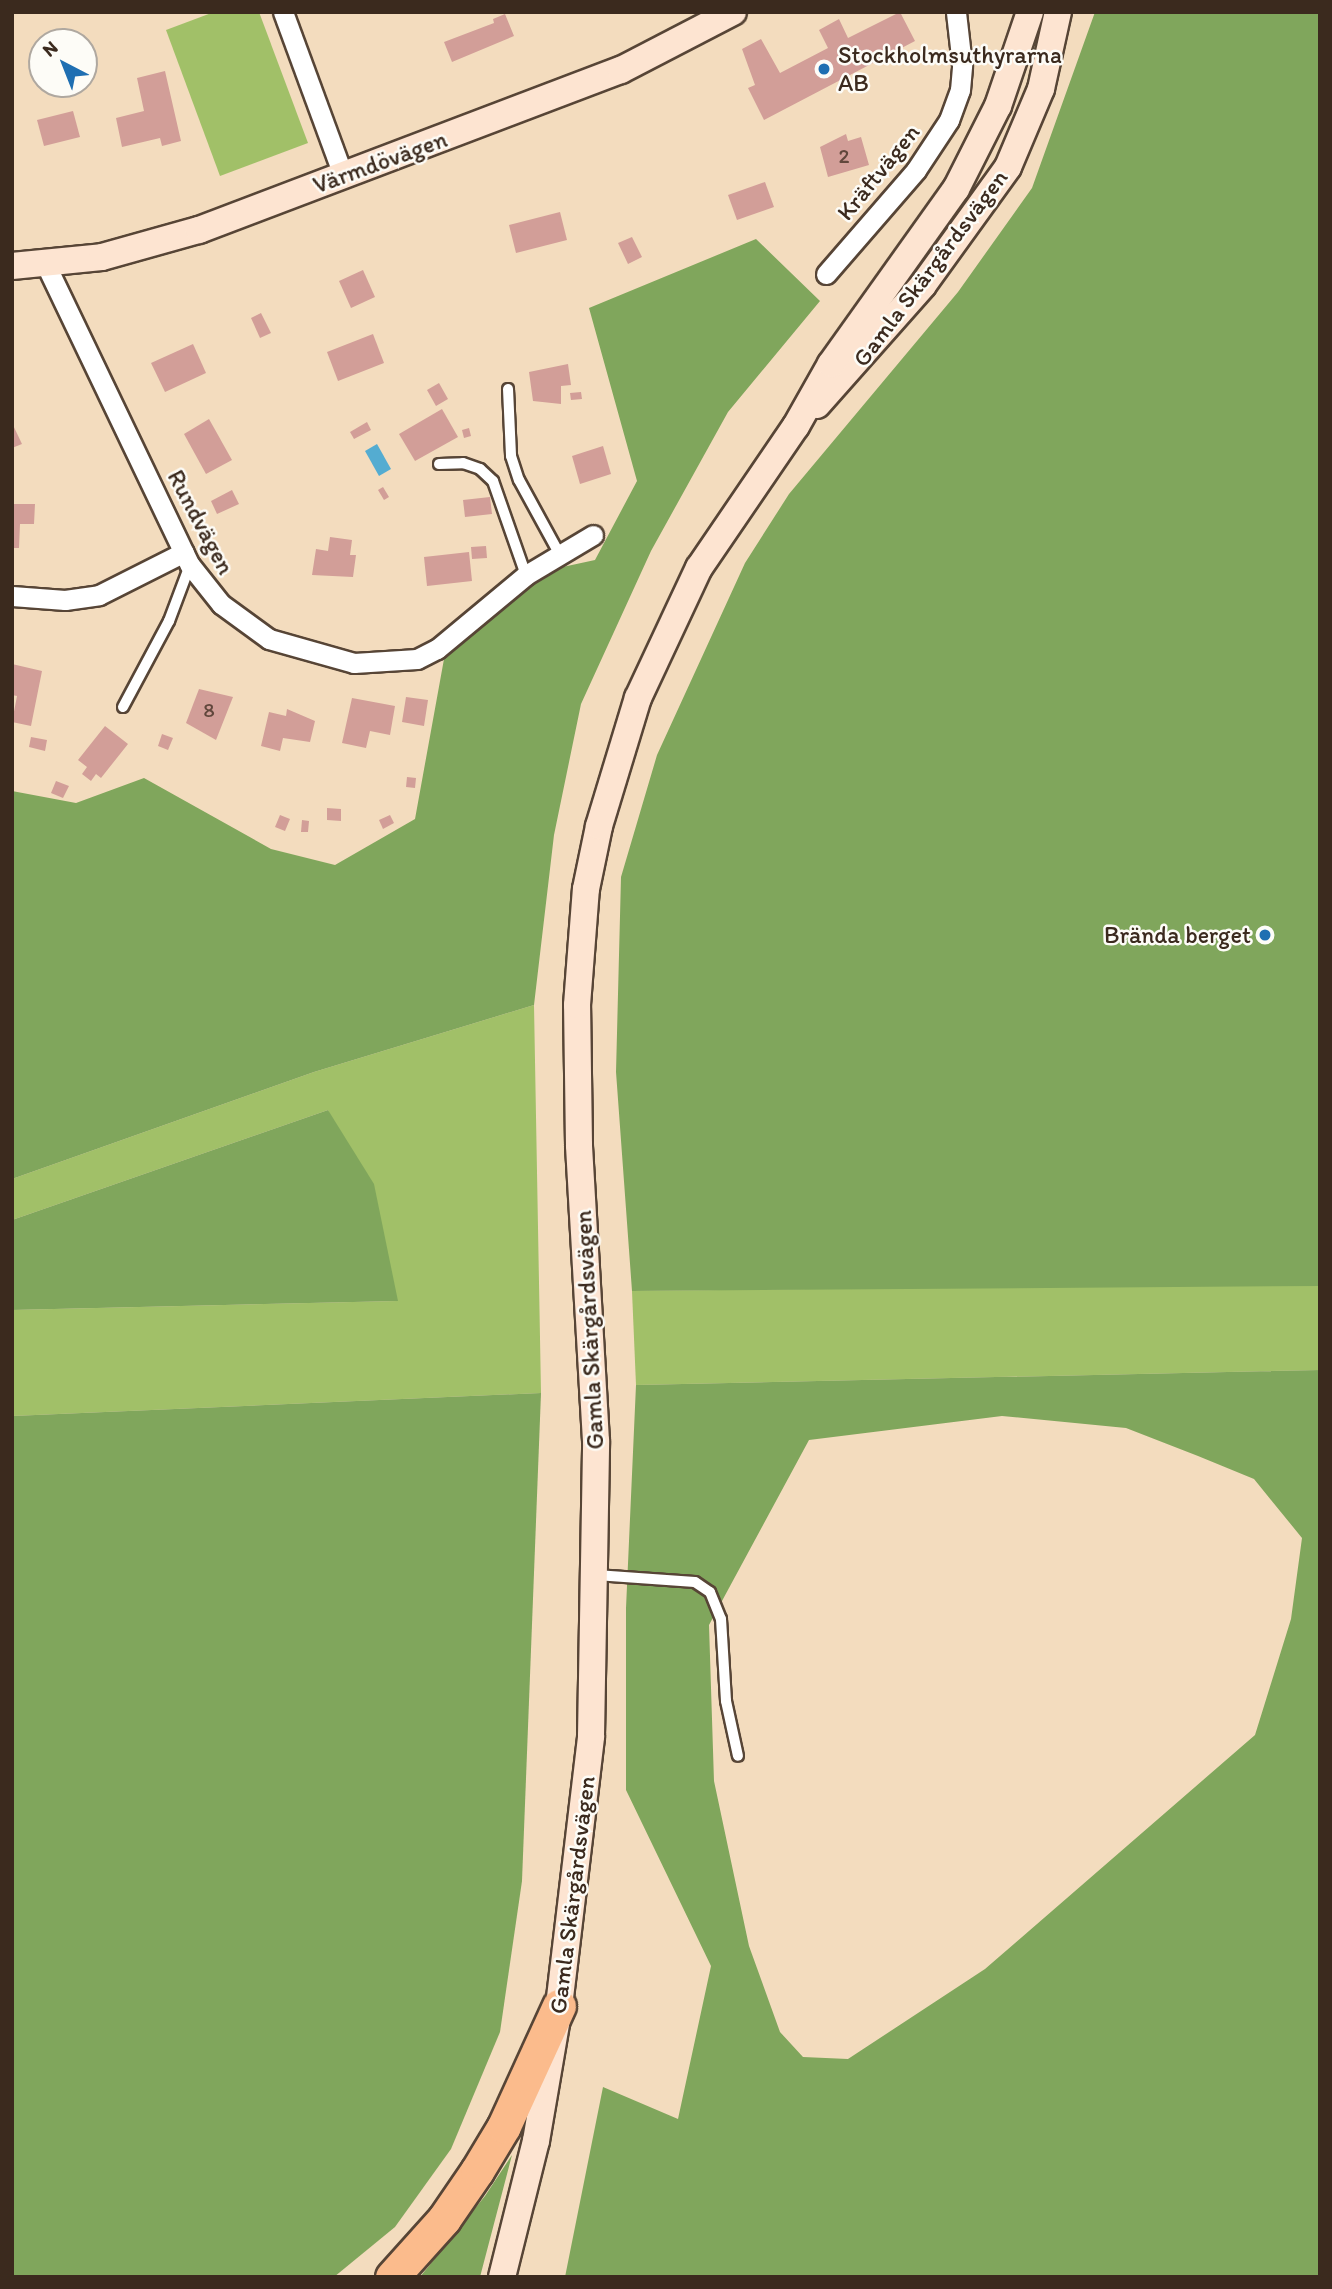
<!DOCTYPE html>
<html>
<head>
<meta charset="utf-8">
<style>
  body { margin:0 }
  #map { position:relative; width:1332px; height:2289px; overflow:hidden; background:#f3dcbe; font-family:Itim,sans-serif }
  div>[style] { position:absolute }
  [style*='--x'] { left:calc(var(--x)*1px); top:calc(var(--y)*1px); width:calc(var(--w)*1px); rotate:calc(var(--a)*1deg) }
  .green>* { inset:0; background:#a1c068 }
  .forest>* { inset:0; background:#80a65c }
  .water>* { inset:0; background:#54acd1 }
  .building>* { inset:0; background:#d29e98 }
  .roads { filter:drop-shadow(2px 0 #574536) drop-shadow(-2px 0 #574536) drop-shadow(0 2px #574536) drop-shadow(0 -2px #574536) }
  .lane>* { height:10px; margin:-5px; padding:0 5px; transform-origin:5px; border-radius:5px; background:#fff }
  .street>* { height:19px; margin:-9.5px; padding:0 9.5px; transform-origin:9.5px; border-radius:9.5px; background:#fff }
  .secondary>* { height:26px; margin:-13px; padding:0 13px; transform-origin:13px; border-radius:13px; background:#fde4d1 }
  .highway>* { height:33px; margin:-16.5px; padding:0 16.5px; transform-origin:16.5px; border-radius:16.5px; background:#fbbb8c }
  .dots>* { width:19px; height:19px; translate:-50% -50%; box-sizing:border-box; border:4px solid #fdfcf7; border-radius:50% }
  span { translate:-50% -50%; white-space:nowrap; text-align:center; line-height:1.15; -webkit-text-stroke:5px #fdfcf7; paint-order:stroke }
  .number-label { font-size:21px; color:#61473c }
  .number-label span { -webkit-text-stroke-width:0 }
  .poi-label { font-size:24px; color:#3b2a1e }
  .left { translate:0 -50%; text-align:left }
  .right { translate:-100% -50%; text-align:right }
  .street-label { font-size:24px; color:#3b2a1e }
  .frame { position:absolute; inset:0; border:14px solid #3b2a1e; pointer-events:none }
  .north { position:absolute; left:28px; top:28px; width:70px; height:70px; box-sizing:border-box; background:#fdfcf7; border:2px solid #afa8a0; border-radius:50%; rotate:318deg; font-size:19px; font-weight:700; line-height:28px; text-align:center; color:#3b2a1e }
  .north::after { content:''; display:block; margin:auto; width:24px; height:32px; background:#1f6fb2; clip-path:polygon(50% 0,100% 100%,50% 72%,0 100%) }
</style>
</head>
<body>
<div id="map">
  <div class="green">
    <div style="clip-path:polygon(214px 12px,259px 12px,308px 143px,220px 176px,166px 30px)"></div>
    <div style="clip-path:polygon(534px 1005px,541px 1393px,12px 1416px,12px 1310px,397px 1301px,328px 1110px,12px 1220px,12px 1179px,314px 1072px)"></div>
    <div style="clip-path:polygon(1169px 1285px,1320px 1286px,1320px 1370px,636px 1385px,632px 1291px)"></div>
  </div>
  <div class="forest">
    <div style="clip-path:polygon(1095px 12px,1320px 12px,1320px 1286px,632px 1291px,616px 1072px,621px 877px,657px 755px,745px 563px,789px 494px,958px 292px,1032px 188px)"></div>
    <div style="clip-path:polygon(756px 239px,820px 301px,728px 412px,651px 551px,581px 704px,554px 835px,534px 1005px,314px 1072px,12px 1179px,12px 791px,76px 803px,144px 778px,271px 849px,335px 865px,415px 819px,444px 659px,530px 582px,558px 568px,595px 560px,637px 481px,589px 308px)"></div>
    <div style="clip-path:polygon(328px 1110px,374px 1184px,398px 1301px,12px 1310px,12px 1220px)"></div>
    <div style="clip-path:polygon(evenodd,1320px 1370px,1320px 2277px,565px 2277px,603px 2087px,678px 2119px,711px 1966px,626px 1790px,626px 1608px,636px 1385px,1320px 1370px,1002px 1416px,1126px 1428px,1198px 1456px,1254px 1479px,1302px 1538px,1291px 1619px,1255px 1735px,985px 1969px,848px 2059px,803px 2057px,780px 2032px,749px 1946px,714px 1781px,709px 1625px,809px 1440px,1002px 1416px)"></div>
    <div style="clip-path:polygon(541px 1393px,522px 1881px,500px 2032px,451px 2149px,395px 2227px,334px 2277px,12px 2277px,12px 1416px)"></div>
    <div style="clip-path:polygon(512px 2155px,480px 2277px,420px 2277px,485px 2196px)"></div>
  </div>
  <div class="water">
    <div style="clip-path:polygon(377px 444px,391px 469px,379px 476px,365px 451px)"></div>
  </div>
  <div class="building">
    <div style="clip-path:polygon(900px 12px,915px 41px,764px 120px,748px 88px,755px 85px,742px 49px,761px 39px,780px 73px,828px 48px,819px 30px,839px 19px,848px 38px)"></div>
    <div style="clip-path:polygon(505px 14px,514px 36px,452px 62px,444px 42px,494px 23px,493px 19px)"></div>
    <div style="clip-path:polygon(165px 71px,181px 141px,162px 146px,160px 138px,122px 147px,116px 118px,144px 111px,137px 78px)"></div>
    <div style="clip-path:polygon(73px 111px,80px 137px,44px 146px,37px 120px)"></div>
    <div style="clip-path:polygon(846px 134px,848px 141px,861px 137px,869px 165px,828px 177px,820px 147px)"></div>
    <div style="clip-path:polygon(765px 182px,774px 207px,737px 220px,728px 195px)"></div>
    <div style="clip-path:polygon(560px 212px,567px 240px,516px 253px,509px 225px)"></div>
    <div style="clip-path:polygon(632px 237px,642px 257px,628px 264px,618px 243px)"></div>
    <div style="clip-path:polygon(363px 270px,375px 297px,351px 308px,339px 281px)"></div>
    <div style="clip-path:polygon(261px 313px,271px 333px,260px 338px,251px 318px)"></div>
    <div style="clip-path:polygon(373px 334px,384px 363px,338px 381px,327px 352px)"></div>
    <div style="clip-path:polygon(193px 344px,206px 373px,165px 392px,151px 363px)"></div>
    <div style="clip-path:polygon(568px 364px,571px 385px,561px 386px,561px 404px,533px 401px,529px 372px)"></div>
    <div style="clip-path:polygon(439px 383px,448px 399px,436px 406px,427px 390px)"></div>
    <div style="clip-path:polygon(581px 392px,582px 399px,571px 400px,570px 393px)"></div>
    <div style="clip-path:polygon(442px 409px,458px 437px,415px 461px,399px 434px)"></div>
    <div style="clip-path:polygon(209px 419px,232px 460px,206px 474px,184px 434px)"></div>
    <div style="clip-path:polygon(367px 422px,371px 430px,354px 439px,350px 432px)"></div>
    <div style="clip-path:polygon(12px 423px,22px 444px,12px 448px)"></div>
    <div style="clip-path:polygon(469px 428px,471px 436px,464px 438px,462px 430px)"></div>
    <div style="clip-path:polygon(603px 446px,611px 474px,580px 484px,572px 456px)"></div>
    <div style="clip-path:polygon(383px 487px,389px 497px,384px 500px,378px 490px)"></div>
    <div style="clip-path:polygon(232px 490px,239px 504px,217px 514px,211px 501px)"></div>
    <div style="clip-path:polygon(490px 497px,492px 514px,465px 517px,463px 500px)"></div>
    <div style="clip-path:polygon(12px 504px,35px 504px,34px 524px,20px 524px,19px 548px,12px 548px)"></div>
    <div style="clip-path:polygon(330px 537px,352px 540px,350px 555px,356px 555px,353px 577px,312px 575px,316px 549px,328px 551px)"></div>
    <div style="clip-path:polygon(486px 546px,487px 558px,472px 559px,471px 547px)"></div>
    <div style="clip-path:polygon(469px 552px,472px 581px,427px 586px,424px 557px)"></div>
    <div style="clip-path:polygon(12px 664px,42px 671px,31px 726px,12px 722px,17px 696px,12px 695px)"></div>
    <div style="clip-path:polygon(199px 689px,233px 697px,216px 740px,186px 723px)"></div>
    <div style="clip-path:polygon(406px 697px,428px 700px,424px 726px,402px 722px)"></div>
    <div style="clip-path:polygon(352px 698px,395px 706px,390px 735px,370px 731px,366px 748px,342px 743px)"></div>
    <div style="clip-path:polygon(287px 709px,315px 721px,310px 742px,283px 738px,280px 751px,261px 746px,269px 712px,286px 716px)"></div>
    <div style="clip-path:polygon(105px 726px,128px 744px,101px 778px,96px 774px,91px 781px,82px 774px,87px 767px,78px 760px)"></div>
    <div style="clip-path:polygon(162px 734px,173px 738px,168px 750px,158px 746px)"></div>
    <div style="clip-path:polygon(31px 737px,47px 740px,45px 751px,29px 747px)"></div>
    <div style="clip-path:polygon(407px 777px,416px 778px,415px 788px,406px 787px)"></div>
    <div style="clip-path:polygon(56px 781px,69px 786px,63px 798px,51px 793px)"></div>
    <div style="clip-path:polygon(327px 808px,341px 809px,341px 821px,327px 820px)"></div>
    <div style="clip-path:polygon(280px 815px,290px 819px,285px 831px,275px 827px)"></div>
    <div style="clip-path:polygon(390px 815px,394px 823px,383px 829px,379px 820px)"></div>
    <div style="clip-path:polygon(302px 820px,309px 821px,308px 832px,301px 832px)"></div>
  </div>
  <div class="roads">
    <div class="lane">
      <div style="--x:508;--y:389;--w:67;--a:87.4"></div>
      <div style="--x:511;--y:456;--w:25;--a:72"></div>
      <div style="--x:519;--y:480;--w:83;--a:61.3"></div>
      <div style="--x:439;--y:464;--w:24;--a:-2"></div>
      <div style="--x:463;--y:463;--w:18;--a:19"></div>
      <div style="--x:480;--y:469;--w:18;--a:43"></div>
      <div style="--x:493;--y:481;--w:100;--a:70.7"></div>
      <div style="--x:123;--y:707;--w:98;--a:-61.9"></div>
      <div style="--x:169;--y:621;--w:60;--a:-69.4"></div>
      <div style="--x:596;--y:1575;--w:99;--a:4"></div>
      <div style="--x:695;--y:1582;--w:18;--a:34"></div>
      <div style="--x:710;--y:1592;--w:29;--a:68"></div>
      <div style="--x:721;--y:1619;--w:82;--a:86.5"></div>
      <div style="--x:726;--y:1701;--w:56;--a:77.7"></div>
    </div>
    <div class="street">
      <div style="--x:283;--y:12;--w:174;--a:69.8"></div>
      <div style="--x:46;--y:265;--w:333;--a:64.4"></div>
      <div style="--x:190;--y:565;--w:50;--a:51.5"></div>
      <div style="--x:221;--y:604;--w:59;--a:36.1"></div>
      <div style="--x:269;--y:639;--w:88;--a:15.8"></div>
      <div style="--x:354;--y:663;--w:63;--a:-3.6"></div>
      <div style="--x:417;--y:659;--w:22;--a:-27"></div>
      <div style="--x:437;--y:649;--w:116;--a:-39.7"></div>
      <div style="--x:526;--y:575;--w:78;--a:-30.8"></div>
      <div style="--x:826;--y:274;--w:138;--a:-49.1"></div>
      <div style="--x:916;--y:170;--w:60;--a:-56.6"></div>
      <div style="--x:949;--y:120;--w:32;--a:-70"></div>
      <div style="--x:960;--y:90;--w:25;--a:-85"></div>
      <div style="--x:962;--y:65;--w:53;--a:-96.5"></div>
      <div style="--x:12;--y:596;--w:53;--a:4.3"></div>
      <div style="--x:65;--y:600;--w:34;--a:-8"></div>
      <div style="--x:99;--y:595;--w:95;--a:-26.8"></div>
    </div>
    <div class="secondary">
      <div style="--x:12;--y:266;--w:90;--a:-5.7"></div>
      <div style="--x:102;--y:257;--w:101;--a:-15.6"></div>
      <div style="--x:199;--y:230;--w:451;--a:-20.8"></div>
      <div style="--x:621;--y:70;--w:126;--a:-27.4"></div>
      <div style="--x:817;--y:405;--w:160;--a:-48.5"></div>
      <div style="--x:923;--y:285;--w:145;--a:-54.2"></div>
      <div style="--x:1008;--y:167;--w:85;--a:-67.1"></div>
      <div style="--x:1041;--y:89;--w:79;--a:-77.6"></div>
      <div style="--x:502;--y:2277;--w:140;--a:-76"></div>
      <div style="--x:536;--y:2141;--w:137;--a:-80.3"></div>
      <div style="--x:559;--y:2006;--w:272;--a:-83.2"></div>
      <div style="--x:591;--y:1736;--w:295;--a:-89"></div>
      <div style="--x:596;--y:1441;--w:296;--a:-93.3"></div>
      <div style="--x:579;--y:1145;--w:140;--a:-90.8"></div>
      <div style="--x:577;--y:1005;--w:116;--a:-85.6"></div>
      <div style="--x:586;--y:889;--w:64;--a:-78.3"></div>
      <div style="--x:599;--y:826;--w:134;--a:-73.1"></div>
      <div style="--x:638;--y:698;--w:144;--a:-64.9"></div>
      <div style="--x:699;--y:568;--w:172;--a:-55.7"></div>
      <div style="--x:796;--y:426;--w:71;--a:-60.6"></div>
      <div style="--x:831;--y:364;--w:215;--a:-54.5"></div>
      <div style="--x:956;--y:189;--w:93;--a:-63.2"></div>
      <div style="--x:998;--y:106;--w:99;--a:-71.2"></div>
    </div>
    <div class="highway">
      <div style="--x:392;--y:2277;--w:78;--a:-48.1"></div>
      <div style="--x:444;--y:2219;--w:58;--a:-55.5"></div>
      <div style="--x:477;--y:2171;--w:52;--a:-59"></div>
      <div style="--x:504;--y:2126;--w:132;--a:-65.4"></div>
    </div>
  </div>
  <div class="dots">
    <div style="left:824px;top:69px;background:#1f6fb2"></div>
    <div style="left:1265px;top:935px;background:#1f6fb2"></div>
  </div>
  <div class="number-label">
    <span style="left:844px;top:156px">2</span>
    <span style="left:209px;top:710px">8</span>
  </div>
  <div class="poi-label">
    <span class="left" style="left:838px;top:69px">Stockholmsuthyrarna<br>AB</span>
    <span class="right" style="left:1251px;top:935px">Brända berget</span>
  </div>
  <div class="street-label">
    <span style="left:380px;top:162px;rotate:-20deg">Värmdövägen</span>
    <span style="left:878px;top:172px;rotate:-51deg">Kräftvägen</span>
    <span style="left:930px;top:268px;rotate:-53deg">Gamla Skärgårdsvägen</span>
    <span style="left:201px;top:522px;rotate:62deg">Rundvägen</span>
    <span style="left:589px;top:1330px;rotate:-93deg">Gamla Skärgårdsvägen</span>
    <span style="left:572px;top:1895px;rotate:-83deg">Gamla Skärgårdsvägen</span>
  </div>
  <div class="frame"></div>
  <div class="north">N</div>
</div>
</body>
</html>
